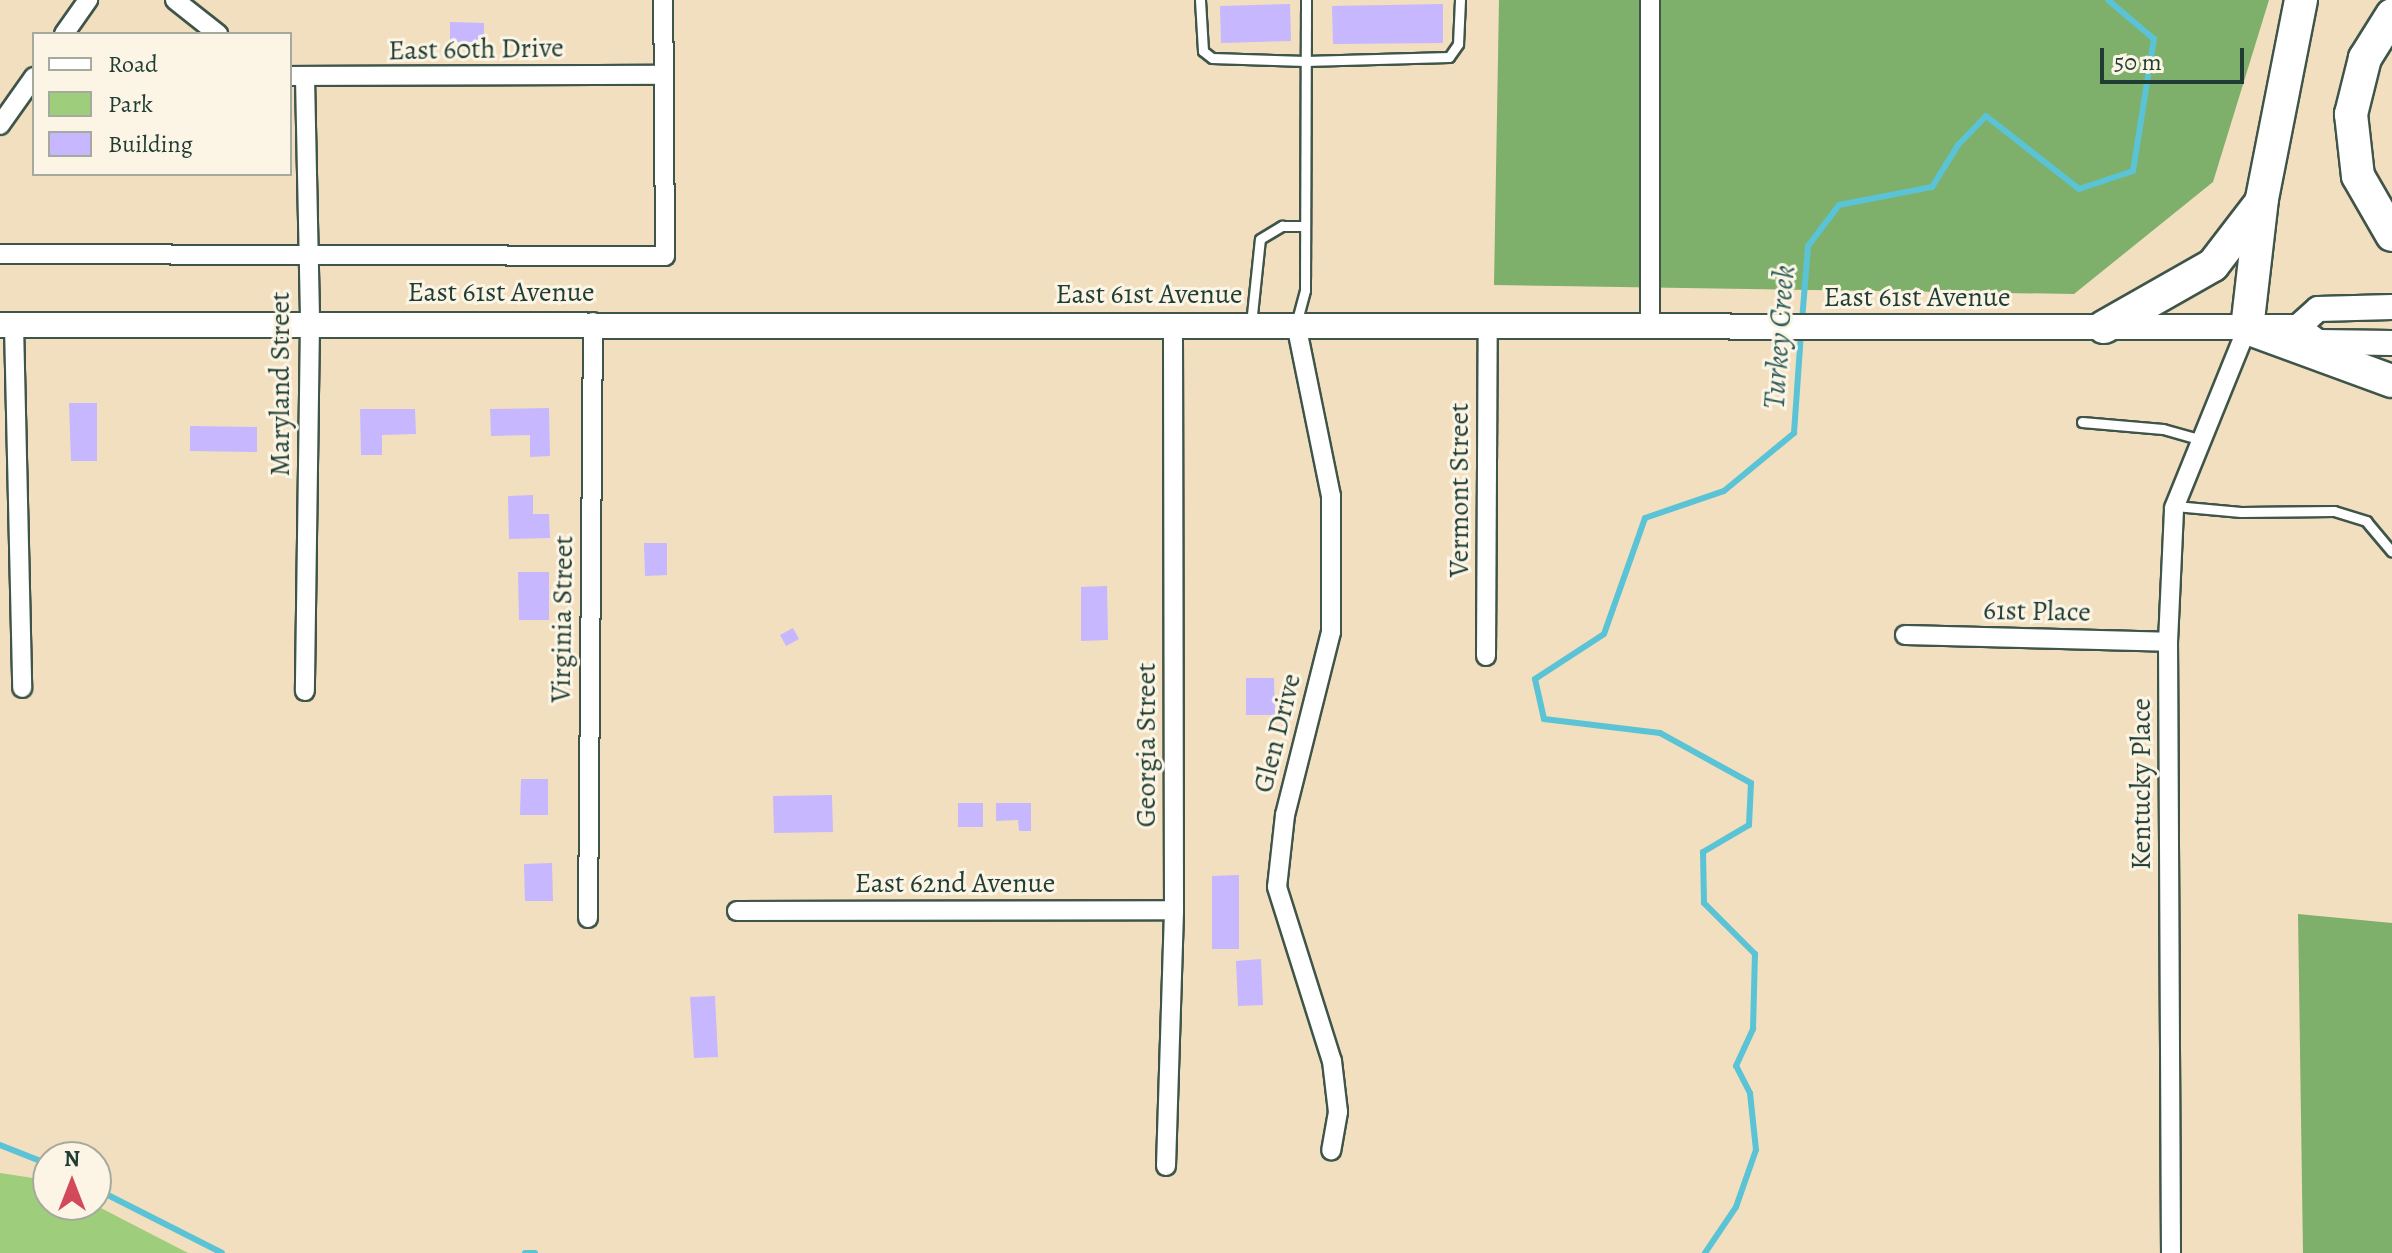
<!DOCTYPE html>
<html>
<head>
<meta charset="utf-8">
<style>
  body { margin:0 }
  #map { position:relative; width:2392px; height:1253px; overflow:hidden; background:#f2dfbf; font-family:Alegreya,serif }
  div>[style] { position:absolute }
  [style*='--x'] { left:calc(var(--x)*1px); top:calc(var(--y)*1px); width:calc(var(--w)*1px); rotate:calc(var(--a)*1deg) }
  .green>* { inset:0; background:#9ecd7b }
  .forest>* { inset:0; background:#7eb06b }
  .stream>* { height:6px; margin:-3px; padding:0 3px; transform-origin:3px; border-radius:3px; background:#5ac3d6 }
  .building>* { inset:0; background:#c6b7ff }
  .roads { filter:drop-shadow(2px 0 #3f5549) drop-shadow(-2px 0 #3f5549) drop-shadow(0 2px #3f5549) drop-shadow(0 -2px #3f5549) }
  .service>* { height:9px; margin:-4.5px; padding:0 4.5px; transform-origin:4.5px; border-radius:4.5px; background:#fff }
  .minor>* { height:18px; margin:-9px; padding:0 9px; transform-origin:9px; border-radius:9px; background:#fff }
  .secondary>* { height:24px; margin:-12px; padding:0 12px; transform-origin:12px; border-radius:12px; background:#fff }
  .motorway>* { height:32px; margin:-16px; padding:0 16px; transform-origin:16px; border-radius:16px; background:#fff }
  span { translate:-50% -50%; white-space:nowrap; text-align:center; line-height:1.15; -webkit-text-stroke:6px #fcf5e5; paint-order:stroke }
  .street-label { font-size:28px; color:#1f3d34 }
  .water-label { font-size:30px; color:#2e5e5c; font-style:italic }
  .legend { position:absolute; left:32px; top:32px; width:260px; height:144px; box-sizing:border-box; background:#fcf5e5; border:2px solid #a4ab9e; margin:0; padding:10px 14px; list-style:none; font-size:24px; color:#1f3d34 }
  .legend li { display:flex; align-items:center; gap:16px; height:40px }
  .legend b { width:40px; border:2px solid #a4ab9e }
  .north { position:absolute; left:32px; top:1141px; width:80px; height:80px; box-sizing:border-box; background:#fcf5e5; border:2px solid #a4ab9e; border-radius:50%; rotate:0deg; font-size:22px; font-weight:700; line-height:32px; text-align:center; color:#1f3d34 }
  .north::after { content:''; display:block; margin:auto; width:28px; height:36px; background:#d1495b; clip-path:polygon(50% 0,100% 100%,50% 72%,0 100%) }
  .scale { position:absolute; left:2100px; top:48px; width:144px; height:36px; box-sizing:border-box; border:4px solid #1f3d34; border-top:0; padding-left:10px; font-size:24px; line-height:28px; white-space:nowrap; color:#1f3d34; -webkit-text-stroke:6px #fcf5e5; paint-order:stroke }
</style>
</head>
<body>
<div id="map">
  <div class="green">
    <div style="clip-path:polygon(0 1173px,46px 1180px,48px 1205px,95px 1205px,188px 1253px,0 1253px)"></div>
  </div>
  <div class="forest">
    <div style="clip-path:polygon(1499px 0,2269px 0,2213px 182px,2074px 294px,1494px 285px)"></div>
    <div style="clip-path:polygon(2298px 914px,2392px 923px,2392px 1253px,2303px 1253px)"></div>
  </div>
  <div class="stream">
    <div style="--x:1802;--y:321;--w:75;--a:-85.4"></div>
    <div style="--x:1808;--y:246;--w:51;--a:-52.9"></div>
    <div style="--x:1839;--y:205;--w:95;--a:-11"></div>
    <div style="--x:1932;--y:187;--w:49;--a:-58.2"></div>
    <div style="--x:1958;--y:145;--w:40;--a:-46"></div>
    <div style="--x:1986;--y:116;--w:118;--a:38.1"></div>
    <div style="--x:2079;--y:189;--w:57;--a:-18.4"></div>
    <div style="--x:2133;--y:171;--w:134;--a:-81"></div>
    <div style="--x:2154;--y:39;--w:60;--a:-139.7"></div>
    <div style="--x:0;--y:1145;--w:52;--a:21.6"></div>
    <div style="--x:96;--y:1189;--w:141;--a:26.9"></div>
    <div style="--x:525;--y:1253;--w:10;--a:0"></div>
    <div style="--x:1705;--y:1253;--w:55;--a:-56"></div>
    <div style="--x:1736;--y:1207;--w:60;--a:-70.7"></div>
    <div style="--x:1756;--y:1150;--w:57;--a:-96"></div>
    <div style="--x:1750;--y:1093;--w:30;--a:-117"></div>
    <div style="--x:1736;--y:1066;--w:41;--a:-65.3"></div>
    <div style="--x:1753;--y:1029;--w:75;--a:-88.5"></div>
    <div style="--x:1755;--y:954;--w:72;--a:-135"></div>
    <div style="--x:1704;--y:903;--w:51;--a:-91.1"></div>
    <div style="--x:1703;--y:852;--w:53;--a:-30.4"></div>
    <div style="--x:1749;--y:825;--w:42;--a:-87.3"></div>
    <div style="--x:1751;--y:783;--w:104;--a:-151.2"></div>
    <div style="--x:1660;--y:733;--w:117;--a:-173.1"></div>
    <div style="--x:1544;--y:719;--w:41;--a:-102.7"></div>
    <div style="--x:1535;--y:679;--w:82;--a:-33.1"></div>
    <div style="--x:1604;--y:634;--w:123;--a:-70.5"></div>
    <div style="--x:1645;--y:518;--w:83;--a:-18.9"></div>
    <div style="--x:1724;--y:491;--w:91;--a:-39.6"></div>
    <div style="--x:1794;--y:433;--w:101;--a:-86"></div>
  </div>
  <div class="building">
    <div style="clip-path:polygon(1290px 4px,1291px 41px,1221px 43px,1220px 6px)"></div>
    <div style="clip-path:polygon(1443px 4px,1443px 43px,1333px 44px,1332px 6px)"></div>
    <div style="clip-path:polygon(450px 22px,484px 23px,484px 42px,450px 42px)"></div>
    <div style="clip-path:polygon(69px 403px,97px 403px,97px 461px,71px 461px)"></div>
    <div style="clip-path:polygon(549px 408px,550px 456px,530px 457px,530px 435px,491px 436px,490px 409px)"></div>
    <div style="clip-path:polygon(360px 409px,415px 409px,416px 434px,382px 435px,382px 455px,361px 455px)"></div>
    <div style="clip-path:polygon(190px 426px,257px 427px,257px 452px,190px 451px)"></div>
    <div style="clip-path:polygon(533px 495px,533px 514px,549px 514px,550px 538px,509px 539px,508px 496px)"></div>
    <div style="clip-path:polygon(644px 543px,667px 543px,667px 575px,645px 576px)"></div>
    <div style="clip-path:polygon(518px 572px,549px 572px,549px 620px,519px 620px)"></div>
    <div style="clip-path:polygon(1107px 586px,1108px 640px,1081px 641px,1081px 587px)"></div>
    <div style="clip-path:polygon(793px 628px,799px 639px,786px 646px,780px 635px)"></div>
    <div style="clip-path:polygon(1246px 678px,1274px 678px,1275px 715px,1246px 715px)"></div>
    <div style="clip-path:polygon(521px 779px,548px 779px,548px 815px,520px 815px)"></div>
    <div style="clip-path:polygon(832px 795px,833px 832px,774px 833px,773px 796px)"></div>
    <div style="clip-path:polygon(958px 803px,983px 803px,983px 827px,958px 827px)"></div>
    <div style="clip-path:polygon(996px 803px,1031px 803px,1031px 831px,1019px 831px,1018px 820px,996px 821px)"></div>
    <div style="clip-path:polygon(552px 863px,553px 901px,525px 901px,524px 864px)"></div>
    <div style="clip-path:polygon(1239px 875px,1239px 949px,1212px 949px,1212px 876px)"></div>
    <div style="clip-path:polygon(1261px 959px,1263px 1005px,1238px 1006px,1236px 961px)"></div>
    <div style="clip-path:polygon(715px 996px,718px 1057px,694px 1058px,690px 997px)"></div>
  </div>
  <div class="roads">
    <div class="service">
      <div style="--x:1200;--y:0;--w:51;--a:86.6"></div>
      <div style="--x:1203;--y:51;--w:11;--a:38"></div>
      <div style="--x:1212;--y:58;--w:93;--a:1.8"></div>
      <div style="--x:1305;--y:61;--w:144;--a:-1.6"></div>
      <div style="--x:1449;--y:57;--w:16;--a:-55"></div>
      <div style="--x:1458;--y:44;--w:44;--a:-87.4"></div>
      <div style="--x:1251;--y:324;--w:85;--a:-84"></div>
      <div style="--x:1260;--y:239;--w:26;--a:-31"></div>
      <div style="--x:1282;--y:226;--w:23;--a:0"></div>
      <div style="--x:1296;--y:324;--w:35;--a:-75"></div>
      <div style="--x:1305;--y:290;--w:290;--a:-89.8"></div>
      <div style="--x:2082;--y:422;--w:81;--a:4.9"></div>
      <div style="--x:2163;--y:429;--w:41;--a:15.8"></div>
      <div style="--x:2175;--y:506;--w:66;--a:5.2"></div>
      <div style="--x:2241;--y:512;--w:93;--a:-0.6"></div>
      <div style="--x:2334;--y:511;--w:34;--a:17"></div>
      <div style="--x:2366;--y:521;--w:40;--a:50"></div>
    </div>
    <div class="minor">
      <div style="--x:175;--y:0;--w:55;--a:38.3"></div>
      <div style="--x:64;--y:34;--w:42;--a:-54.8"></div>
      <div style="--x:290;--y:76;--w:373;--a:-0.2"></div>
      <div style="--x:305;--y:78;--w:245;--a:88.8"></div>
      <div style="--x:310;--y:323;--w:368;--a:90.8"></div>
      <div style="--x:0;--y:125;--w:59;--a:-54.7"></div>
      <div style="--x:0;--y:254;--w:665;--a:0.17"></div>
      <div style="--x:665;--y:256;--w:256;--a:-90.4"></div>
      <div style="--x:1296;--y:324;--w:176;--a:78.5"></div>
      <div style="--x:1331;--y:496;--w:136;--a:90"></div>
      <div style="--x:1331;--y:632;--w:189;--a:104.1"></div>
      <div style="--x:1285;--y:815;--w:72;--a:96.3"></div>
      <div style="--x:1277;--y:887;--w:182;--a:72.5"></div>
      <div style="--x:1332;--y:1061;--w:51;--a:83.3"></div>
      <div style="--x:1338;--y:1112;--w:39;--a:100"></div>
      <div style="--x:14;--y:325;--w:363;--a:88.7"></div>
      <div style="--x:1650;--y:325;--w:325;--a:-90"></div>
      <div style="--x:1905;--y:635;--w:263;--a:1.5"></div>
      <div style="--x:1486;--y:656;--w:331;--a:-89.7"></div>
      <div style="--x:737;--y:911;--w:437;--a:-0.1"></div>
      <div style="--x:588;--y:918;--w:596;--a:-89.52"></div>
      <div style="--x:1166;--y:1166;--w:256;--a:-88.2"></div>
      <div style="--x:1174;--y:910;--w:586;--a:-90.1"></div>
      <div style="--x:2171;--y:1253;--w:611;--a:-90.28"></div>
      <div style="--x:2168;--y:642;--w:134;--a:-87.4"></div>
      <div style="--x:2174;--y:508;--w:194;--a:-67.9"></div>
    </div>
    <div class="secondary">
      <div style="--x:0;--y:325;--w:2298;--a:0.05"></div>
      <div style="--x:2298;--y:327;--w:25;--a:37"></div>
      <div style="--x:2318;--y:342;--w:74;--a:0.8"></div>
      <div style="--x:2298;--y:327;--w:27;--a:-42"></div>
      <div style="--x:2318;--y:309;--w:74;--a:-1.5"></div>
    </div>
    <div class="motorway">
      <div style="--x:2301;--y:0;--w:203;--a:101.1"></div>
      <div style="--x:2262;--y:199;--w:130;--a:96.6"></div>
      <div style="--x:2247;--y:328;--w:154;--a:20.1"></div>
      <div style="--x:2392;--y:15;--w:51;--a:122.1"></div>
      <div style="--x:2365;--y:58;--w:58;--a:104"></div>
      <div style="--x:2351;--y:114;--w:62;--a:83.6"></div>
      <div style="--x:2358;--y:176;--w:68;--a:60"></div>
      <div style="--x:2104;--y:327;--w:125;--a:-29.6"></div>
      <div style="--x:2213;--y:265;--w:76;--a:-52.5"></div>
    </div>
  </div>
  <div class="street-label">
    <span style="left:476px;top:49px;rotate:-1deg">East 60th Drive</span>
    <span style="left:501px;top:292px">East 61st Avenue</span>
    <span style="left:1149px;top:294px">East 61st Avenue</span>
    <span style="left:1917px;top:297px">East 61st Avenue</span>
    <span style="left:280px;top:384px;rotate:-90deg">Maryland Street</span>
    <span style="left:1459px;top:490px;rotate:-90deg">Vermont Street</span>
    <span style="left:2037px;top:611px;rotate:1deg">61st Place</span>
    <span style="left:562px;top:619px;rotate:-89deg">Virginia Street</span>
    <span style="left:1277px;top:733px;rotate:-76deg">Glen Drive</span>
    <span style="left:1146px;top:745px;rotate:-90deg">Georgia Street</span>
    <span style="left:2141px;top:784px;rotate:-90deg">Kentucky Place</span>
    <span style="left:955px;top:883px">East 62nd Avenue</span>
  </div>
  <div class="water-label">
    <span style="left:1779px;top:337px;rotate:-86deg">Turkey Creek</span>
  </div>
  <ul class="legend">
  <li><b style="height:10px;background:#fff"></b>Road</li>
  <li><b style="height:22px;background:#9ecd7b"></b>Park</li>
  <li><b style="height:22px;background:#c6b7ff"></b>Building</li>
  </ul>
  <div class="north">N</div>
  <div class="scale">50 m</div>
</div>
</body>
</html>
